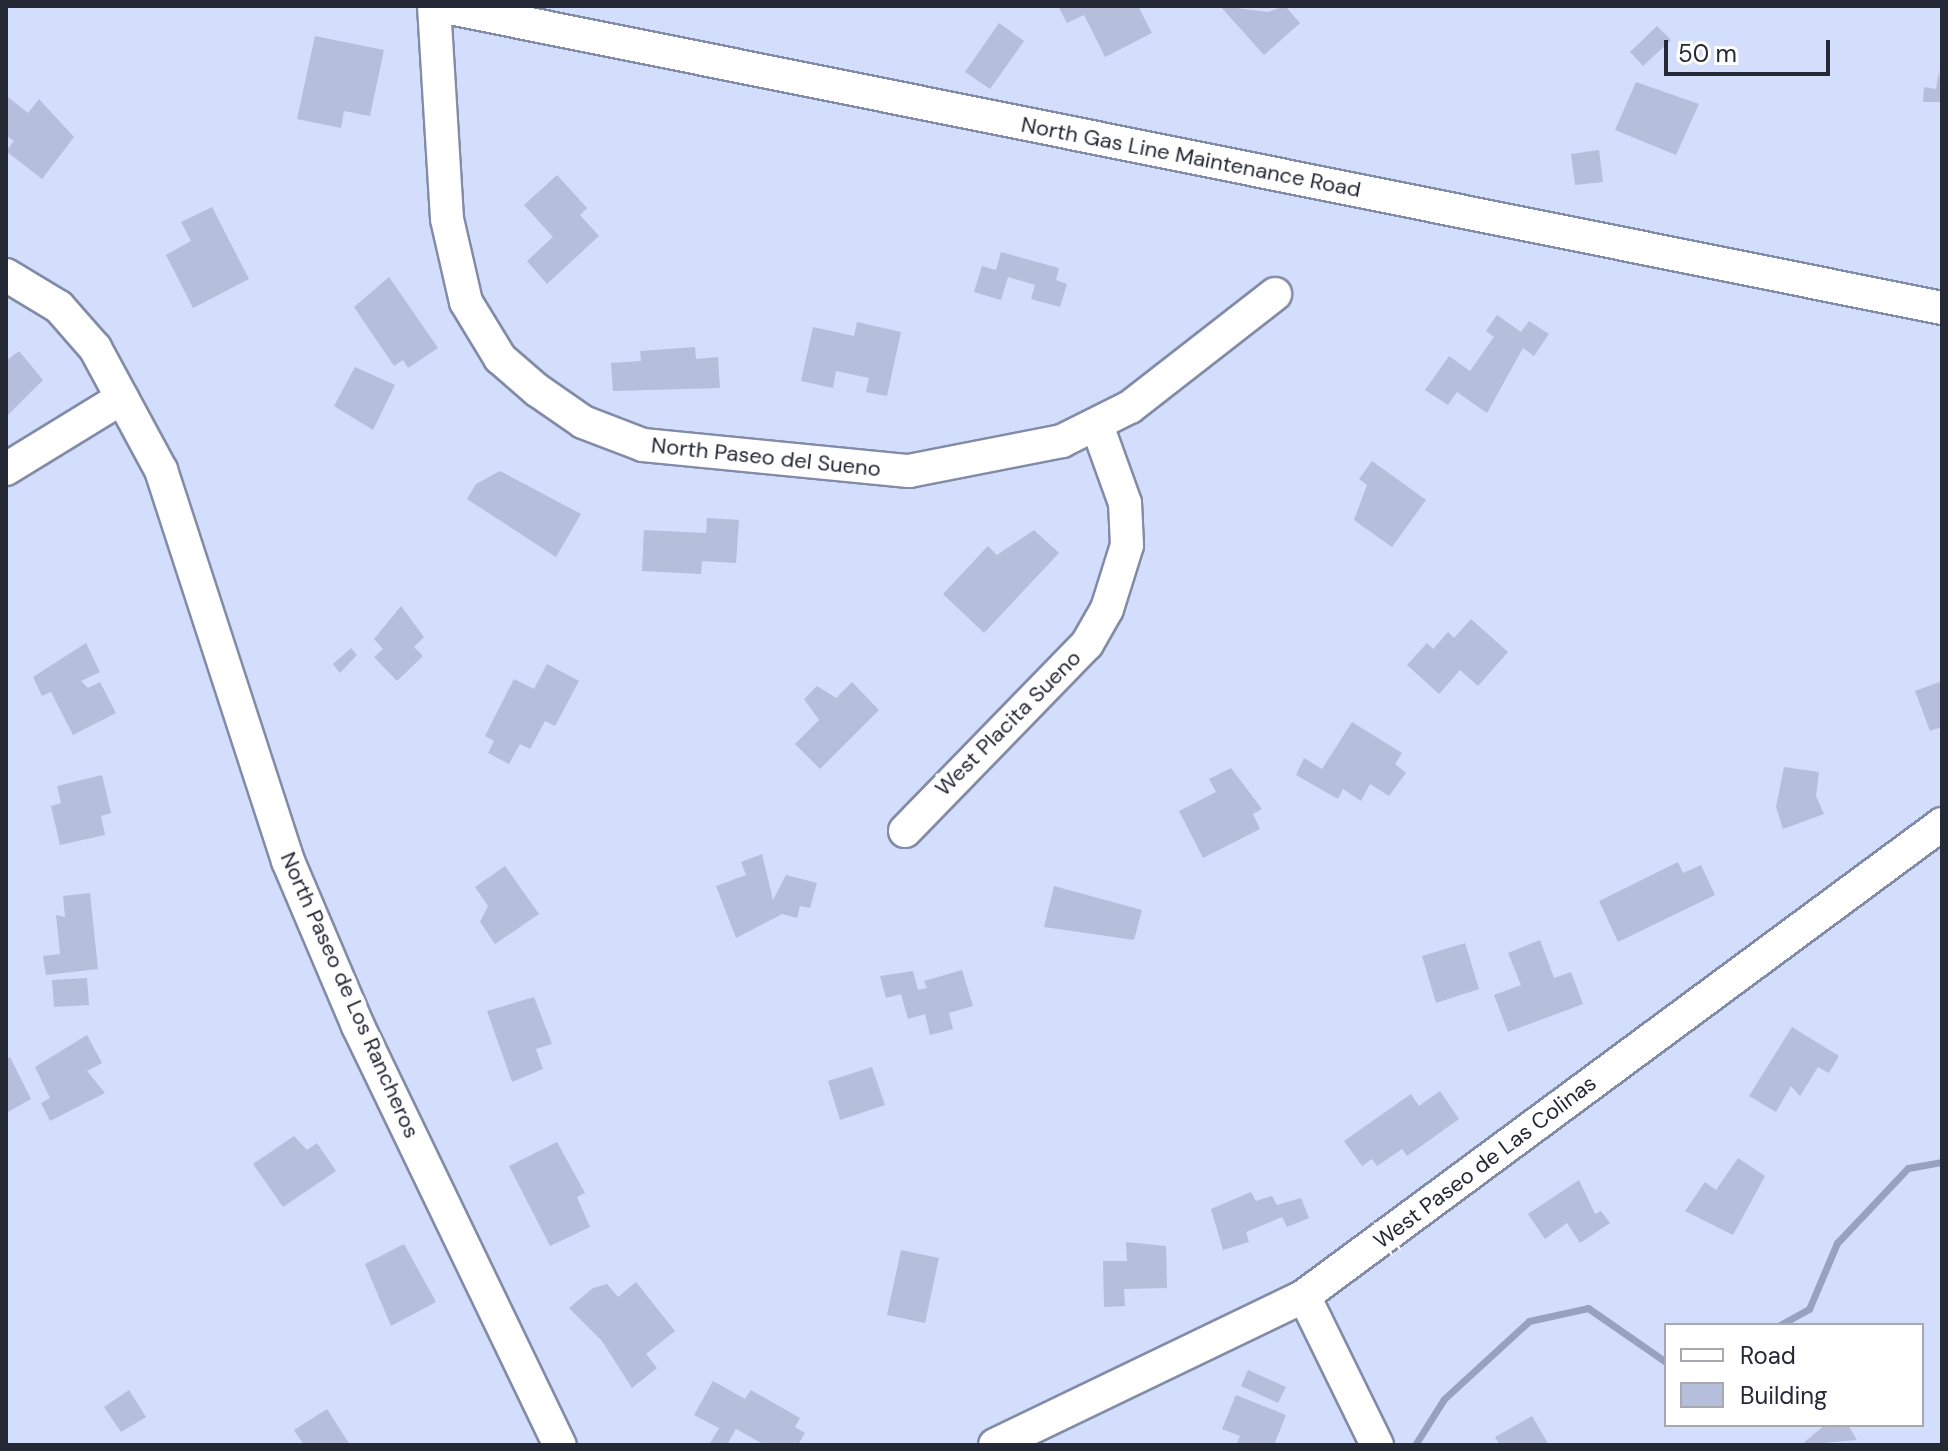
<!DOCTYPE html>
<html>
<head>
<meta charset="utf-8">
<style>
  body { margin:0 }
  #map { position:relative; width:1948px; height:1451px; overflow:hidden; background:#d3ddfc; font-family:"DM Sans",sans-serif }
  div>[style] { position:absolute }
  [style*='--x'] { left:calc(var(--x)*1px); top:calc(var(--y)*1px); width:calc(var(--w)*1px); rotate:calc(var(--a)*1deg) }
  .stream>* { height:7px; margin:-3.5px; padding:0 3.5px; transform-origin:3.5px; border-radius:3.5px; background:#97a1c0 }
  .building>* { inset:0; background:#b5bfdc }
  .roads { filter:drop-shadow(2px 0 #828ba7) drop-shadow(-2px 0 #828ba7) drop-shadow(0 2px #828ba7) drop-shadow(0 -2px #828ba7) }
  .minor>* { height:32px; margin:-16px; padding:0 16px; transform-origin:16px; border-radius:16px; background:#fff }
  span { translate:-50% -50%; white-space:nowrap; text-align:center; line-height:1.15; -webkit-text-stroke:8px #fff; paint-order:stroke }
  .street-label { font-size:22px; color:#252935 }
  .frame { position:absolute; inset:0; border:8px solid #252935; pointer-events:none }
  .legend { position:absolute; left:1664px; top:1323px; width:260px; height:104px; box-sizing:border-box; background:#fff; border:2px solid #a8a9ae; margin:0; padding:10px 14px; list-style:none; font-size:24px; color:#252935 }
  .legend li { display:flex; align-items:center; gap:16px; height:40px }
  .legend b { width:40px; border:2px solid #a8a9ae }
  .scale { position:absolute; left:1664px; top:40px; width:166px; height:36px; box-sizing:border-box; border:4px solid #252935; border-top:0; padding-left:10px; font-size:24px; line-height:28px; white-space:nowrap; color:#252935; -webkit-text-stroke:6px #fff; paint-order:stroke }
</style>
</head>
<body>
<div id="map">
  <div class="stream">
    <div style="--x:1780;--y:1325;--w:33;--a:-29"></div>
    <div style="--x:1809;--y:1309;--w:72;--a:-67"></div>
    <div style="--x:1837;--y:1243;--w:103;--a:-46.6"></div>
    <div style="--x:1908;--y:1168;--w:35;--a:-10"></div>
    <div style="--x:1415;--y:1445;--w:54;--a:-57.8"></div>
    <div style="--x:1444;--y:1399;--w:115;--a:-42.5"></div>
    <div style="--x:1529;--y:1321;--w:60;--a:-12.4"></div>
    <div style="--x:1588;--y:1308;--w:95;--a:34.7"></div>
  </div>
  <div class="building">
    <div style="clip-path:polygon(1058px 6px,1138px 6px,1152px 33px,1105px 57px,1084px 15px,1067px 23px)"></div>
    <div style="clip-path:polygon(1220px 6px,1268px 12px,1285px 6px,1300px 23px,1264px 55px)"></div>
    <div style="clip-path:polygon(999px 23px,1024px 41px,990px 89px,965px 72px)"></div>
    <div style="clip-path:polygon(1657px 26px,1671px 40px,1643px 66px,1630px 52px)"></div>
    <div style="clip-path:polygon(315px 36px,384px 50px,370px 116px,344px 111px,341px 128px,297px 119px)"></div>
    <div style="clip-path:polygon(1939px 71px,1942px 102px,1923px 102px,1924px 87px,1936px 89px)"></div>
    <div style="clip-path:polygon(1636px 82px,1699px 104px,1676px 155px,1615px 130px)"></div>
    <div style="clip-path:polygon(8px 97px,28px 113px,39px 99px,74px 137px,42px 179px,6px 151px,14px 141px,6px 135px)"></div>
    <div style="clip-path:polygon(1599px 150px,1603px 182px,1575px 185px,1571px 154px)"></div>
    <div style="clip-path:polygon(557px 175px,587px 208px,580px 215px,599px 236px,547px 284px,527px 261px,553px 237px,524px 205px)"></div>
    <div style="clip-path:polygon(212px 207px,249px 279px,193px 308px,166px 255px,191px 241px,181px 222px)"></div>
    <div style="clip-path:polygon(1001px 252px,1059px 268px,1056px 280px,1067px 284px,1060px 307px,1031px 299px,1035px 285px,1008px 277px,1001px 300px,974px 292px,982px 266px,996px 270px)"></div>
    <div style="clip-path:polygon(389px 277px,438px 348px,408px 368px,403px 360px,394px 366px,354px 307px)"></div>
    <div style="clip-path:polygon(1497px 315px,1521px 332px,1529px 321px,1549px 334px,1534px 356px,1523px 348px,1487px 413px,1457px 392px,1448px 405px,1425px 390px,1449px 356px,1470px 371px,1494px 337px,1486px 331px)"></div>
    <div style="clip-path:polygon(857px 322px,901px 332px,887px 396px,866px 392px,869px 378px,836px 371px,833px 388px,801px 381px,813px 327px,854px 336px)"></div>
    <div style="clip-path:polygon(695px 347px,696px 359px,718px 357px,720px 388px,613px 391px,611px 363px,641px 361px,640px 351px)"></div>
    <div style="clip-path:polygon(19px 351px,43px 380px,6px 417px,6px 361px)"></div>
    <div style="clip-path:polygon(355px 367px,395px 385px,373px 430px,334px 406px)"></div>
    <div style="clip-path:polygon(1372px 461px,1426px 500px,1392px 547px,1354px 520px,1367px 485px,1359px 479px)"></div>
    <div style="clip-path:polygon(500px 471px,581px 514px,556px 557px,467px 499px,476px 484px)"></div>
    <div style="clip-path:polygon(707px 518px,739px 520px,736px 563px,702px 561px,701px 574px,642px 571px,644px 530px,706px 533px)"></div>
    <div style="clip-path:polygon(1034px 530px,1059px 553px,984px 633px,943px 594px,988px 546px,997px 555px)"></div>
    <div style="clip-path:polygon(401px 606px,424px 637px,414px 647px,423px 656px,397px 681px,374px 657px,383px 649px,374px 639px)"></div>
    <div style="clip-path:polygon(1471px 619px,1508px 652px,1478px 686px,1460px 670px,1439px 694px,1407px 665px,1427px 643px,1433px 649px,1448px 632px,1454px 638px)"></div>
    <div style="clip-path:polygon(86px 643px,100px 672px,81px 681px,88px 688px,100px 682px,116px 713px,73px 735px,51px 692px,42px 696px,33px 677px)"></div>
    <div style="clip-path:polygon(351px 648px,357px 655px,340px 673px,333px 664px)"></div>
    <div style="clip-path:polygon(547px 664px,579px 681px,555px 726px,545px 721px,530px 749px,520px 744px,509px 764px,488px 753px,494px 741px,485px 736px,514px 679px,534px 689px)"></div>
    <div style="clip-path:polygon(1942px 681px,1942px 727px,1930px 731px,1915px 691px)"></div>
    <div style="clip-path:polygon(852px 682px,879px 710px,820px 769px,795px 744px,819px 720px,804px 699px,817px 686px,836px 698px)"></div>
    <div style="clip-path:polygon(1352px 722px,1402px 753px,1395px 764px,1406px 773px,1389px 796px,1370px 784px,1361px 801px,1343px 789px,1338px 799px,1296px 775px,1304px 758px,1322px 769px)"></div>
    <div style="clip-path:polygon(1784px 767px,1819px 772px,1816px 796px,1824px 814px,1783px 829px,1776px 807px)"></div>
    <div style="clip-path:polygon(1231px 768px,1262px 809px,1253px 814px,1260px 829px,1203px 858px,1179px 811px,1216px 792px,1209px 779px)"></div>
    <div style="clip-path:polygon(102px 775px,111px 813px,101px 816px,105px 835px,60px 845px,51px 806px,61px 803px,57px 786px)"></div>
    <div style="clip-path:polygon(762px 854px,773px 900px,786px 875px,817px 883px,810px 908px,800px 906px,797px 918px,782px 914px,736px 938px,716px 886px,746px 875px,741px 862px)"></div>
    <div style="clip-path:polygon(1678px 862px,1683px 873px,1701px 865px,1715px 895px,1618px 942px,1599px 901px)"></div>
    <div style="clip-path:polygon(505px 866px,539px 914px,495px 944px,480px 922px,488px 906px,475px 887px)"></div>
    <div style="clip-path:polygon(1054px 886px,1142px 910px,1134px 940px,1044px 927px)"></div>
    <div style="clip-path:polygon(90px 893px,98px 969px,46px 975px,43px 956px,60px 954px,56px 915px,65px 917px,63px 896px)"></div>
    <div style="clip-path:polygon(1540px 940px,1554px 978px,1571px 972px,1583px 1004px,1508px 1032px,1494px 995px,1521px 985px,1508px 953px)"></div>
    <div style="clip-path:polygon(1465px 943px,1479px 989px,1436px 1003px,1422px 956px)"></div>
    <div style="clip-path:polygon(962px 970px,973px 1006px,949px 1013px,953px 1029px,930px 1035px,925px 1014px,908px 1019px,901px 994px,886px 998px,880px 976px,913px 971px,918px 990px,927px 988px,924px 981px)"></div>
    <div style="clip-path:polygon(87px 978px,89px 1005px,54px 1007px,52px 980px)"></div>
    <div style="clip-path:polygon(534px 997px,552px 1044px,536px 1049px,543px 1069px,512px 1082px,487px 1011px)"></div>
    <div style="clip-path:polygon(1792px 1027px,1839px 1056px,1829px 1073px,1818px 1067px,1800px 1096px,1791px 1086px,1776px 1112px,1749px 1096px)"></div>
    <div style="clip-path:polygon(87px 1035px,102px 1063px,87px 1071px,105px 1093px,50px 1121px,41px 1103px,50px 1098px,35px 1067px)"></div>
    <div style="clip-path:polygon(10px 1057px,31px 1099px,6px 1113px,6px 1059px)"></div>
    <div style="clip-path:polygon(872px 1067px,885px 1105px,840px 1120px,828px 1081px)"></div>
    <div style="clip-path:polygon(1440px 1091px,1459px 1119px,1407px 1156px,1402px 1149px,1377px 1166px,1372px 1159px,1362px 1166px,1344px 1141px,1411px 1094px,1419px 1106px)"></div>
    <div style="clip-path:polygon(294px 1136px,307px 1150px,317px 1143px,336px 1171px,283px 1207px,253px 1164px)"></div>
    <div style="clip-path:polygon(557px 1142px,585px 1193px,577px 1197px,590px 1227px,550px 1246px,509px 1166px)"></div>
    <div style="clip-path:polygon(1738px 1158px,1765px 1176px,1733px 1235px,1685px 1211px,1705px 1182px,1716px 1190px)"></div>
    <div style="clip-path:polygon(1579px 1180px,1595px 1214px,1601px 1211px,1610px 1223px,1580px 1243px,1567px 1223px,1545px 1239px,1528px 1214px)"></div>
    <div style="clip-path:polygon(1251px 1192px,1256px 1201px,1272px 1196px,1277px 1205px,1301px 1198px,1309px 1218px,1287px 1227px,1282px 1217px,1246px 1232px,1249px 1242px,1223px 1250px,1211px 1209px)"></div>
    <div style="clip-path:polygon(1126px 1242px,1166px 1246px,1167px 1288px,1124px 1289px,1125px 1306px,1104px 1307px,1103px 1261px,1127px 1261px)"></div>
    <div style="clip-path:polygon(404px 1244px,436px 1302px,391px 1326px,365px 1264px)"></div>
    <div style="clip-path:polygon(901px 1250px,939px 1258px,925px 1323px,887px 1315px)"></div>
    <div style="clip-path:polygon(636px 1282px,675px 1331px,646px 1354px,657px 1368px,632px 1388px,602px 1341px,569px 1308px,593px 1288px,607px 1284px,618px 1297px)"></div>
    <div style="clip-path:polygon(1248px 1370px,1286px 1387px,1278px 1403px,1241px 1386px)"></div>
    <div style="clip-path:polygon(713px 1381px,745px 1399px,751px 1390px,800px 1418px,795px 1427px,805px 1433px,798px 1445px,765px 1445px,736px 1429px,727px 1445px,709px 1445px,719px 1428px,694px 1415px)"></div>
    <div style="clip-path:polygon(129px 1390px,146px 1417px,121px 1432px,104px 1407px)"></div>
    <div style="clip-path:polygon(1236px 1395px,1286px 1415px,1274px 1445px,1236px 1445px,1240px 1436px,1222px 1429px)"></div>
    <div style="clip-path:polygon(327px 1409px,350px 1445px,304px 1445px,294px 1430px)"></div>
    <div style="clip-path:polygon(1532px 1416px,1549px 1445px,1500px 1445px,1495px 1437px)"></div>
    <div style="clip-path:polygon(1825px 1425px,1848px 1425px,1857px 1440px,1801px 1445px)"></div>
  </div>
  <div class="roads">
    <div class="minor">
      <div style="--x:434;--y:6;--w:213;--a:86.5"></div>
      <div style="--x:447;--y:219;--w:85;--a:77.1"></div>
      <div style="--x:466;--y:302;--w:66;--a:58.7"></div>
      <div style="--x:500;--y:358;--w:49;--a:40.9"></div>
      <div style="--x:537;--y:390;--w:56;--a:34.8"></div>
      <div style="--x:583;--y:422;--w:64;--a:21"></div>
      <div style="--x:643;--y:445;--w:267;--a:5.6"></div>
      <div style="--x:909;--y:471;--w:156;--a:-11.1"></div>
      <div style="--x:1062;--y:441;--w:76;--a:-26.6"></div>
      <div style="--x:1130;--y:407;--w:184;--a:-37.9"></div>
      <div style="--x:440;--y:6;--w:1532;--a:11.37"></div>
      <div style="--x:6;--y:275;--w:62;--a:31.1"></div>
      <div style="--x:59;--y:307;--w:55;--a:48.7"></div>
      <div style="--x:95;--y:348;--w:139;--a:61.6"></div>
      <div style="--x:161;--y:470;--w:411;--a:72"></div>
      <div style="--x:288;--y:861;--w:179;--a:67"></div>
      <div style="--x:358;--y:1026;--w:465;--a:64.3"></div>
      <div style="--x:6;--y:469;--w:136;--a:-31.5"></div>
      <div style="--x:905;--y:831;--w:261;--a:-45.8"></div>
      <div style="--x:1087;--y:644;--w:40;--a:-60.3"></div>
      <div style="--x:1107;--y:609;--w:67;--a:-72.6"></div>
      <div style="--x:1127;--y:545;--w:42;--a:-92.7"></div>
      <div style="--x:1125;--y:503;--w:80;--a:-109.8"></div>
      <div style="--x:1304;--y:1296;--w:166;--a:63.9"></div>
      <div style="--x:995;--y:1445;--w:343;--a:-25.7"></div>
      <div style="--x:1304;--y:1296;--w:794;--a:-36.49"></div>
    </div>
  </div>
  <div class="street-label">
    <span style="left:1191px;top:157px;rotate:11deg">North Gas Line Maintenance Road</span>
    <span style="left:766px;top:457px;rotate:6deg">North Paseo del Sueno</span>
    <span style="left:1008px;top:723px;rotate:-45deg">West Placita Sueno</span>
    <span style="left:350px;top:995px;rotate:66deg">North Paseo de Los Rancheros</span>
    <span style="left:1485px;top:1162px;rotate:-37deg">West Paseo de Las Colinas</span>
  </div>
  <div class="frame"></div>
  <ul class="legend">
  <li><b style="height:10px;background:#fff"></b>Road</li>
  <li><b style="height:22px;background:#b5bfdc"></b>Building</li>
  </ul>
  <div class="scale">50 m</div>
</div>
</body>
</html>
